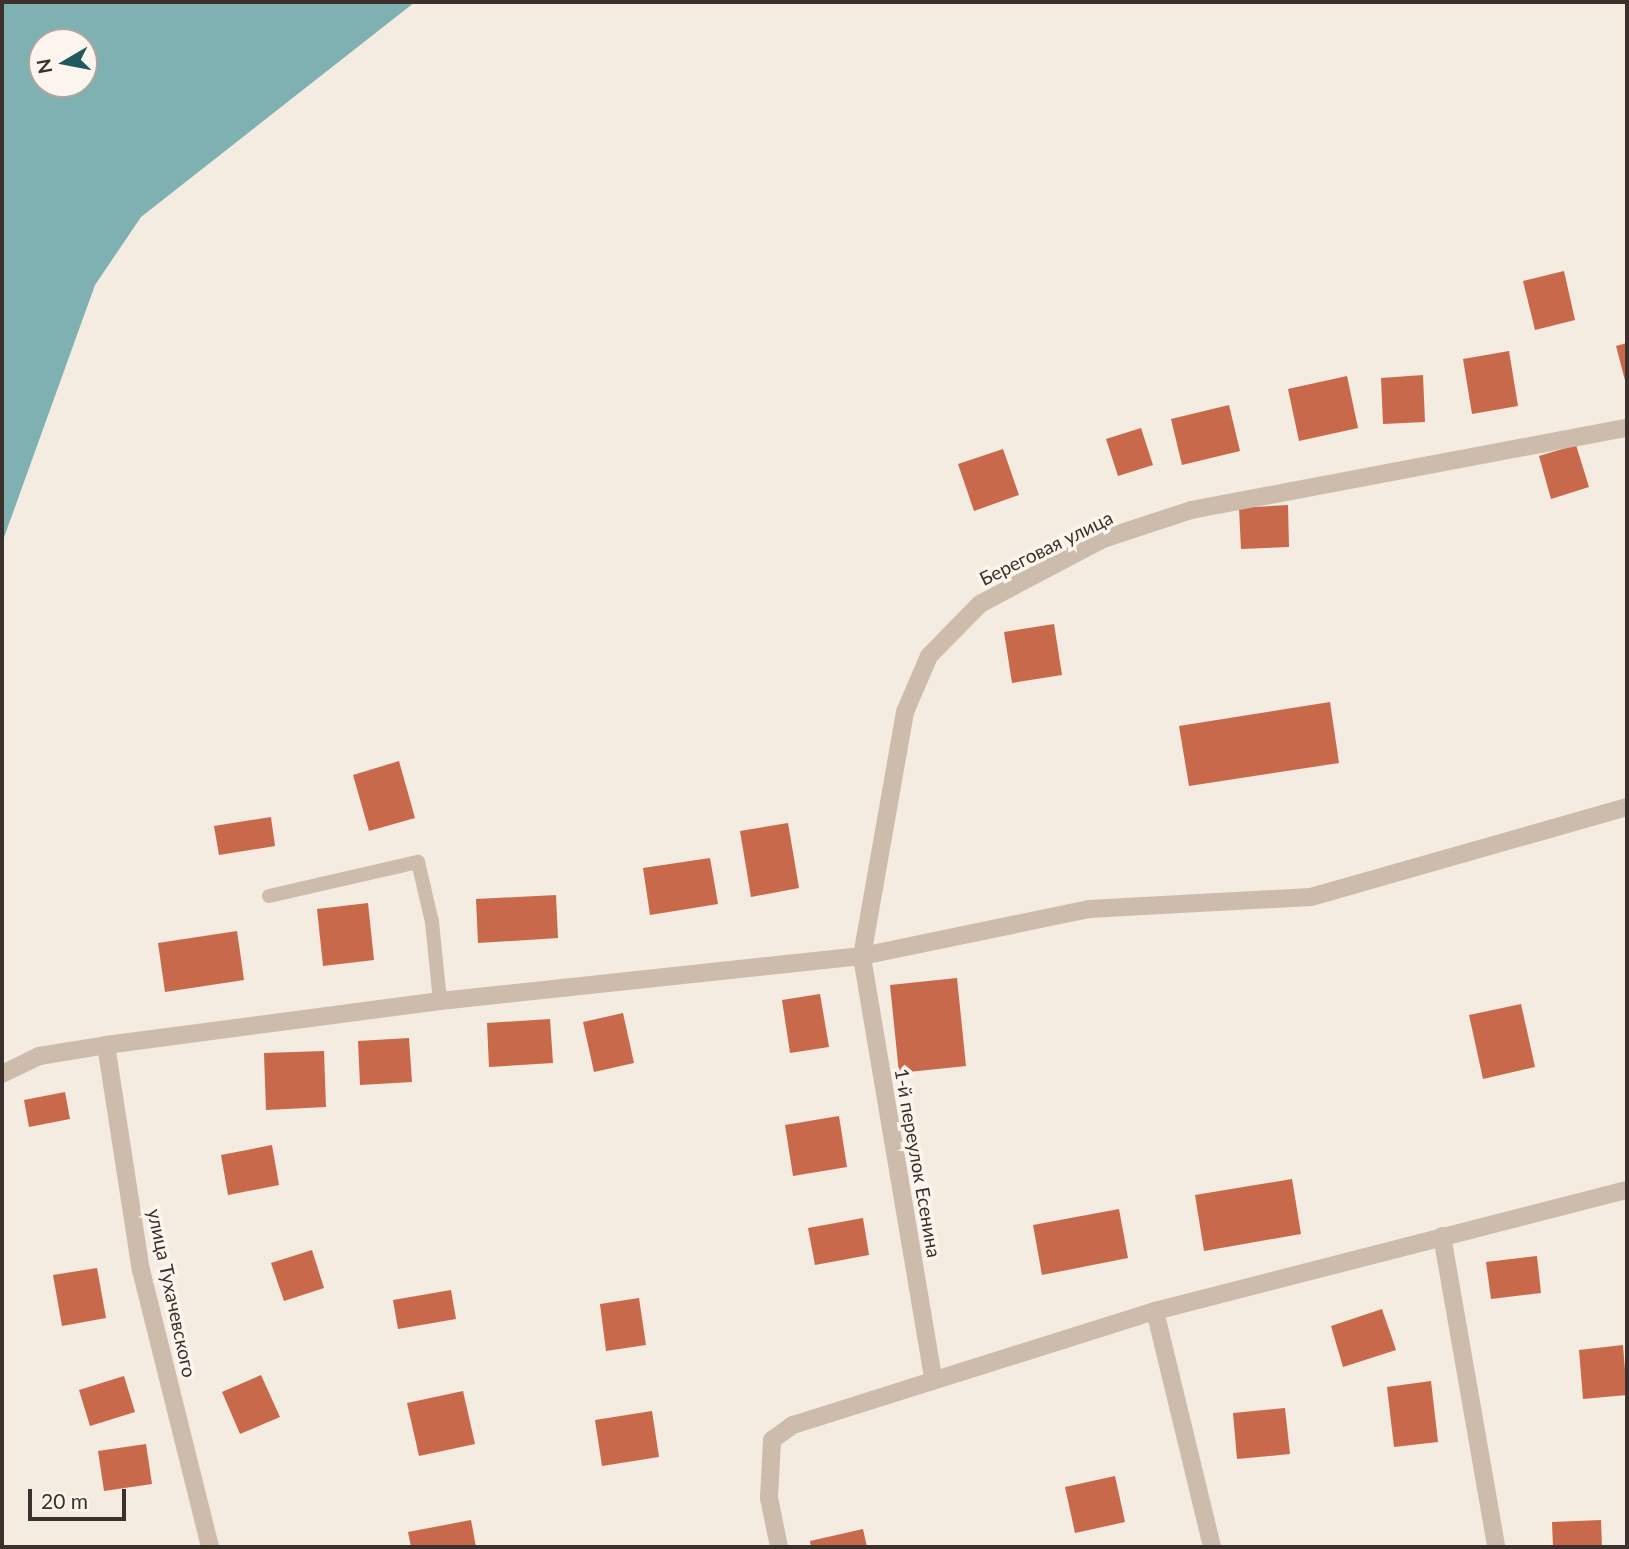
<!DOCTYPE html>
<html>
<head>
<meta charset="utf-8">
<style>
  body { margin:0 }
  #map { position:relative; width:1629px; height:1549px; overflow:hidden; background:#f4ebe1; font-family:Lato,sans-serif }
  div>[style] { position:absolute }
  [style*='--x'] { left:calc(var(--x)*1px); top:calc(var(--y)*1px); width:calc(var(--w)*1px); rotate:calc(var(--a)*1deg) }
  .water>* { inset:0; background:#7fb0b2 }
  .building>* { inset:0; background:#c8694b }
  .lane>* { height:14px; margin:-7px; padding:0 7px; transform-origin:7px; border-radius:7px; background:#cdbbac }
  .street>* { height:18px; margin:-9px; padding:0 9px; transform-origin:9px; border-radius:9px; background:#cdbbac }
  span { translate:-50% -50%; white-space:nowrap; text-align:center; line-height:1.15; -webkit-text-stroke:7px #fbf5ee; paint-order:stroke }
  .street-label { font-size:19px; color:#3b302b }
  .frame { position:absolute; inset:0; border:4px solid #3b302b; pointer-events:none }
  .north { position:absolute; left:28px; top:28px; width:70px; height:70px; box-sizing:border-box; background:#fbf5ee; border:2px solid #aea6a0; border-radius:50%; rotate:260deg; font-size:19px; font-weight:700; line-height:28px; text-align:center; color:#3b302b }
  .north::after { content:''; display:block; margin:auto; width:24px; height:32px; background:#1f5a5e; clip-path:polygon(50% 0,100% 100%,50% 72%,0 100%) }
  .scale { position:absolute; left:28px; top:1489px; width:98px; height:32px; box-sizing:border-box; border:4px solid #3b302b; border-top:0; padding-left:9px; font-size:21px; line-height:24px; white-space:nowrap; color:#3b302b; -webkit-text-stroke:5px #fbf5ee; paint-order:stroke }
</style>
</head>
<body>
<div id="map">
  <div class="water">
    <div style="clip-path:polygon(evenodd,2px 2px,415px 2px,141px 217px,95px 285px,2px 543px,2px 2px,42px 42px,84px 42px,84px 84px,42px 84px,42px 42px)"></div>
  </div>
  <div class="building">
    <div style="clip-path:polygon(1564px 271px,1575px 320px,1535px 330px,1523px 281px)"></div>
    <div style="clip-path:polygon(1627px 343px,1627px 384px,1626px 384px,1616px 346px)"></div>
    <div style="clip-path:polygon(1509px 351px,1518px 406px,1472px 414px,1463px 359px)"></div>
    <div style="clip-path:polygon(1423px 375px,1425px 422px,1383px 424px,1381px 378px)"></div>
    <div style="clip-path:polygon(1347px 376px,1358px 428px,1299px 441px,1288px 389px)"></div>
    <div style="clip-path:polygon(1229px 405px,1240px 451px,1182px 465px,1171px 419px)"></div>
    <div style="clip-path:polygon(1141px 428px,1153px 465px,1118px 476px,1106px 439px)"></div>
    <div style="clip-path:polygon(1576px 445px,1589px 487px,1551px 499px,1539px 456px)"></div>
    <div style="clip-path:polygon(1003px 449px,1019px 495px,974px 511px,958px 464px)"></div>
    <div style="clip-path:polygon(1288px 505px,1289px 547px,1241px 549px,1239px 508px)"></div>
    <div style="clip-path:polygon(1054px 624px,1062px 675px,1012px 683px,1004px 632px)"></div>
    <div style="clip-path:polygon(1330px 702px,1339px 763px,1189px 786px,1179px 726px)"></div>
    <div style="clip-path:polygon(399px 761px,415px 818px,369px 831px,353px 775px)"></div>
    <div style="clip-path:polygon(271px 817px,275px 846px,219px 855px,214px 826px)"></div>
    <div style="clip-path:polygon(788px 823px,799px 888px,751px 897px,740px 831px)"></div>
    <div style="clip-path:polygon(710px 858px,718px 904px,650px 915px,643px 868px)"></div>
    <div style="clip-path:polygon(556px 895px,558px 938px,478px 943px,476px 899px)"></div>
    <div style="clip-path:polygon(368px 903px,374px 960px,323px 966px,317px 909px)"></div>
    <div style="clip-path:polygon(237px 931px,244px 980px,165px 992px,158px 943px)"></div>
    <div style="clip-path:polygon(957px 978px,966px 1066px,899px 1073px,890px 985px)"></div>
    <div style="clip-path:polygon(820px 994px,829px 1047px,790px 1053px,782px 1000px)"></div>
    <div style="clip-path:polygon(1521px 1004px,1535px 1067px,1483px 1079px,1469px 1015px)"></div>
    <div style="clip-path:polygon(623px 1013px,634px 1063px,594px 1072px,583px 1022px)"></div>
    <div style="clip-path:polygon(550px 1019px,553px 1063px,489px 1067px,487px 1023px)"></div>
    <div style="clip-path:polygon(409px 1038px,412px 1082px,360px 1085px,358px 1041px)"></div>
    <div style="clip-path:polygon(324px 1051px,326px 1107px,266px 1110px,264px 1053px)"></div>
    <div style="clip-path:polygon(65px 1092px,70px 1119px,29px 1127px,24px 1100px)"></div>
    <div style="clip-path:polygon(839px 1116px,847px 1167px,793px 1176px,785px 1125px)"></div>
    <div style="clip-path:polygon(272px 1145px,279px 1185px,228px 1195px,221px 1155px)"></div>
    <div style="clip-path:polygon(1292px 1179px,1301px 1234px,1204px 1251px,1195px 1195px)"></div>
    <div style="clip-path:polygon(1119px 1209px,1128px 1258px,1042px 1275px,1033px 1225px)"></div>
    <div style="clip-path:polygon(863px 1218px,869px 1255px,815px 1265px,808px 1228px)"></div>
    <div style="clip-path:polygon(312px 1250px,324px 1288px,284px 1301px,271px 1263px)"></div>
    <div style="clip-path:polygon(1537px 1256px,1541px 1293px,1491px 1299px,1486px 1262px)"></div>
    <div style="clip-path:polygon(97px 1268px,106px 1318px,62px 1326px,53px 1275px)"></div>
    <div style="clip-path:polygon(451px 1290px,456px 1319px,398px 1329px,393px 1300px)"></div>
    <div style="clip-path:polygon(639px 1298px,646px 1345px,606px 1351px,600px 1304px)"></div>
    <div style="clip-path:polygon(1382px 1309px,1396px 1350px,1343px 1367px,1331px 1326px)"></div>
    <div style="clip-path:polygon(1623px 1345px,1627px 1395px,1583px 1399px,1579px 1350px)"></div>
    <div style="clip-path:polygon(261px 1375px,280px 1417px,240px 1434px,222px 1392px)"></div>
    <div style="clip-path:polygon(124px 1376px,135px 1412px,90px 1426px,79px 1390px)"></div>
    <div style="clip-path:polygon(1431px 1381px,1438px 1442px,1394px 1447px,1387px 1387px)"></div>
    <div style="clip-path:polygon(463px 1391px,475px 1444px,419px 1456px,407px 1403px)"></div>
    <div style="clip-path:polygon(1285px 1408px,1290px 1454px,1237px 1459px,1233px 1413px)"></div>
    <div style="clip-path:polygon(652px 1411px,659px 1457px,602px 1466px,595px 1420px)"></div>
    <div style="clip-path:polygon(146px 1444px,152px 1484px,104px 1491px,98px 1451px)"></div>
    <div style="clip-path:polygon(1115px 1476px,1125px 1522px,1075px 1533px,1065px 1487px)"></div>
    <div style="clip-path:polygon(471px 1520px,476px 1547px,411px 1547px,408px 1532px)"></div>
    <div style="clip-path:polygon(1601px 1520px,1602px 1547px,1553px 1547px,1552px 1522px)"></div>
    <div style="clip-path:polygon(863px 1529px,867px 1547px,811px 1547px,810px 1541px)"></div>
  </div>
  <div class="lane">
    <div style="--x:269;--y:896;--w:153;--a:-12.9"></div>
    <div style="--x:418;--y:862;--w:62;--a:76.9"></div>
    <div style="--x:432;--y:922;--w:79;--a:84.2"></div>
  </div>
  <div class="street">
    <div style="--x:106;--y:1045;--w:228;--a:81.2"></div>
    <div style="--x:141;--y:1270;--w:285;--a:76"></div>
    <div style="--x:2;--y:1074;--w:41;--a:-25.9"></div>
    <div style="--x:39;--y:1056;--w:68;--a:-9.3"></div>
    <div style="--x:106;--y:1045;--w:337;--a:-7.5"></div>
    <div style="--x:440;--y:1001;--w:424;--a:-6.1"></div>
    <div style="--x:862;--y:956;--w:232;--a:-11.7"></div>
    <div style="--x:1089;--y:909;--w:222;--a:-3.1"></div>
    <div style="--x:1311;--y:897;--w:329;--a:-15.9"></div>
    <div style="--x:1442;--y:1236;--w:316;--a:80.1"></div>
    <div style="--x:1155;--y:1311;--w:243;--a:76.4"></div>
    <div style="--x:933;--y:1377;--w:427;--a:-99.6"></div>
    <div style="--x:862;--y:956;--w:248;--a:-80"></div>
    <div style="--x:905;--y:712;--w:61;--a:-66.8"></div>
    <div style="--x:929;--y:656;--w:73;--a:-45.6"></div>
    <div style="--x:980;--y:604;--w:139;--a:-27.9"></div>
    <div style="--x:1103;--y:539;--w:93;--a:-18.2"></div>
    <div style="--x:1191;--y:510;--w:444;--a:-10.7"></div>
    <div style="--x:779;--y:1547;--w:50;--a:-101.5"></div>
    <div style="--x:769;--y:1498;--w:58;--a:-87"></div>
    <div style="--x:772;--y:1440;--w:26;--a:-36"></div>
    <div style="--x:793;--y:1425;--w:380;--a:-17.5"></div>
    <div style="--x:1155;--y:1311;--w:487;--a:-14.4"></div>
  </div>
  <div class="street-label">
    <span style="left:1046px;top:548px;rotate:-26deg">Береговая улица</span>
    <span style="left:918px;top:1163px;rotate:80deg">1-й переулок Есенина</span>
    <span style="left:172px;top:1293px;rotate:78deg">улица Тухачевского</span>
  </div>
  <div class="frame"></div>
  <div class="north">N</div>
  <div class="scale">20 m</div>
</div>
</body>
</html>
